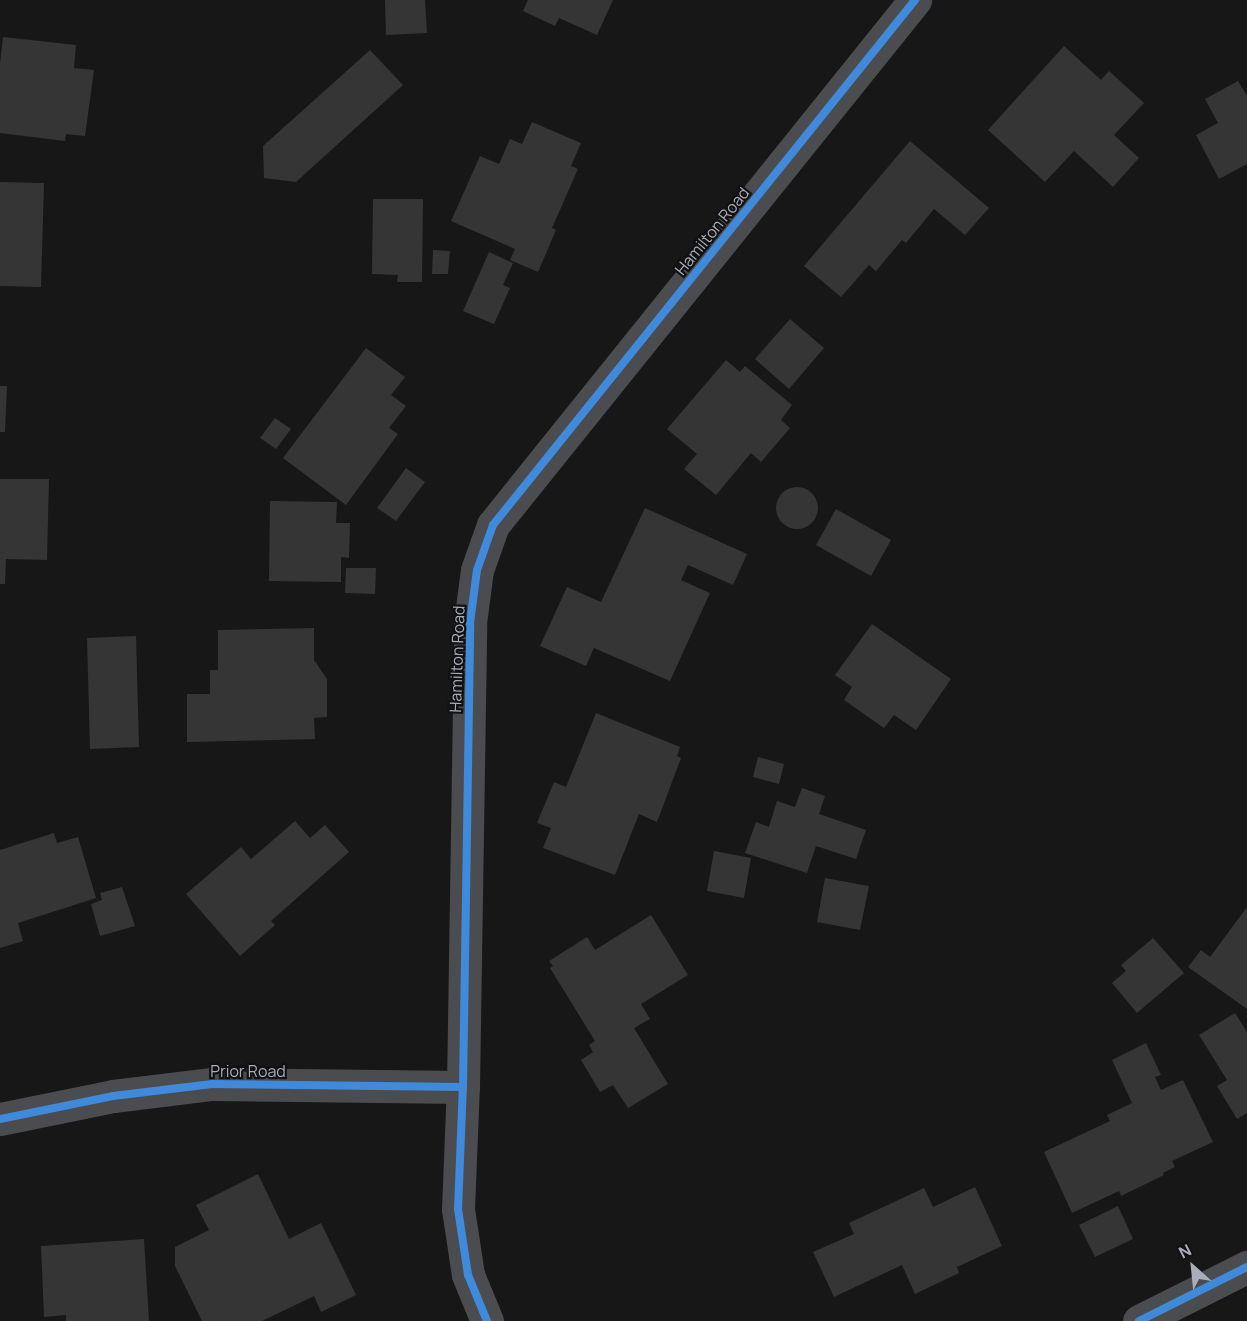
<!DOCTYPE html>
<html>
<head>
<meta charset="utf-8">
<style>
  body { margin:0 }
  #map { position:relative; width:1247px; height:1321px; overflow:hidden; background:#171717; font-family:Manrope,sans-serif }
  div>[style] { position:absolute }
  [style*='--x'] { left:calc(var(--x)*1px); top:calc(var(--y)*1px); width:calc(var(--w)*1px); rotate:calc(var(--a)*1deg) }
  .building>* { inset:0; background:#353536 }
  .round { border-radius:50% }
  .minor>* { height:33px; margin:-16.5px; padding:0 16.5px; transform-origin:16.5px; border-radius:16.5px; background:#4b4c50 }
  .cycleway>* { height:8px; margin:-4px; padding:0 4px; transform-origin:4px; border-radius:4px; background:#408adc }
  span { translate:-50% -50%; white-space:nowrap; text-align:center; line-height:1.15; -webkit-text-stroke:4.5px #111113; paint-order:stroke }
  .street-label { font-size:16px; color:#a8adb8 }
  .north { position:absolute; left:1163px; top:1237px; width:60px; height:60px; -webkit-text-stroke:4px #111113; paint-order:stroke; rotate:333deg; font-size:16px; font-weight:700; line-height:24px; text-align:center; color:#a8adb8 }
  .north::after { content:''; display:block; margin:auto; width:21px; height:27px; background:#a8adb8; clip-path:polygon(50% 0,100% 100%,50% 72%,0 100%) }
</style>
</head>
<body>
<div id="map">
  <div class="building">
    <div style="clip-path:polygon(385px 0,425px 0,427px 33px,386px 35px)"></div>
    <div style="clip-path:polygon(528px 0,613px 0,597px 35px,559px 18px,555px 26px,523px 11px)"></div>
    <div style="clip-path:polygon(3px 37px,76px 45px,74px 68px,94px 70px,85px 136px,66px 134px,65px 141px,0 133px,0 64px)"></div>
    <div style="clip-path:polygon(1064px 46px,1101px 80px,1109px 71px,1144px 103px,1114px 135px,1139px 158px,1113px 187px,1074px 151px,1045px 182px,988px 130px)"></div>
    <div style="clip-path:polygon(370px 50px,403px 85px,296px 182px,264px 178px,263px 146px)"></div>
    <div style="clip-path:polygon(1238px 81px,1247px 96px,1247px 164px,1219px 179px,1196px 135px,1218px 123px,1205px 99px)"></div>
    <div style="clip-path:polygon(532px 122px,581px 143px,571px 166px,578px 169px,552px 228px,556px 230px,538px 272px,510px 260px,515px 249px,451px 221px,480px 156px,499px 164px,510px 139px,522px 144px)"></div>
    <div style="clip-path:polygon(910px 141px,989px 208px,965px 235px,934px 209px,906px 243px,902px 240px,876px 271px,869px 265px,841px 297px,804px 266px)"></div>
    <div style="clip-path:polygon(0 182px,44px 183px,41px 287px,0 286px)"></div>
    <div style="clip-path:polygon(373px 199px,423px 199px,422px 282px,397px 282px,398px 275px,372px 274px)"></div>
    <div style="clip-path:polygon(433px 250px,450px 251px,448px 274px,432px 274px)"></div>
    <div style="clip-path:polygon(489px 252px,513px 263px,503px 285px,510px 288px,494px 324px,463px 311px)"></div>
    <div style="clip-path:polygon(790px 319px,824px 348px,789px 389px,755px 359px)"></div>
    <div style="clip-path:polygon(366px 348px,405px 377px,391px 395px,406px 406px,389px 428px,398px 434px,346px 505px,283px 458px)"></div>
    <div style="clip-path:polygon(726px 360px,740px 372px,745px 366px,792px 405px,781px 420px,790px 428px,761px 462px,751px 453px,716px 495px,684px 469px,697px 454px,667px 429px)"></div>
    <div style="clip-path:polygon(0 386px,7px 386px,5px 432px,0 432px)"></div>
    <div style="clip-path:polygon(275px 418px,291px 429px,276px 449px,260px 438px)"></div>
    <div style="clip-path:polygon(406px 468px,425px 482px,396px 521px,377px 508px)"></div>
    <div style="clip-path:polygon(0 479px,49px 479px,47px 560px,6px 559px,5px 584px,0 584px)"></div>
    <div class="round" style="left:776px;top:487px;width:42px;height:42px"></div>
    <div style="clip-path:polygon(270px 501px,337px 502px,336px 523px,350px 523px,349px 558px,341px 557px,341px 582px,269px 581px)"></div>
    <div style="clip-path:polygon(645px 508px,747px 554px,733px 585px,688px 565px,681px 580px,710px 593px,670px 681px,594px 648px,586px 666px,540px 646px,567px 587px,601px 602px)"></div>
    <div style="clip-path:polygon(836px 509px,891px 540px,871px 576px,816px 545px)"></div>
    <div style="clip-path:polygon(346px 568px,376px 568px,375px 594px,345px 593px)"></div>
    <div style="clip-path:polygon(872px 624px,951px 679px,916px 730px,894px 715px,884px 728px,844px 700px,852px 687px,835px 675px)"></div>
    <div style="clip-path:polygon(314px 628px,314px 660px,327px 679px,327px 717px,314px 718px,315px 739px,187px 742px,187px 694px,210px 694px,210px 670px,218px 670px,218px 630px)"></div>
    <div style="clip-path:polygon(136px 636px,139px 747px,90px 749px,87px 638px)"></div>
    <div style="clip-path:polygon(596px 713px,680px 747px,677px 756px,681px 758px,657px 822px,639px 814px,615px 875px,543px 848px,551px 828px,537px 823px,554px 782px,566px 787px)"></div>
    <div style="clip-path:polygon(758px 757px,784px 764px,779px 784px,753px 777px)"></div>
    <div style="clip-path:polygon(802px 788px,825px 796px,819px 814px,866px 830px,856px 859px,816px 846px,807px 873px,745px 853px,756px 822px,769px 827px,777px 801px,795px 807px)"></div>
    <div style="clip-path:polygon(295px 821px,310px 838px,325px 825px,349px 852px,271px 921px,275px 925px,240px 956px,186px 894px,241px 847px,251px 859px)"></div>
    <div style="clip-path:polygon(54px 833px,57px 843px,78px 837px,96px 898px,18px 923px,23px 941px,0 948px,0 850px)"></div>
    <div style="clip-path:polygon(714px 851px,751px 858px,744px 898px,707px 891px)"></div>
    <div style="clip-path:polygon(825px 878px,869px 886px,860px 930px,817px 922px)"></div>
    <div style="clip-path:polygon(122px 887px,135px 926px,100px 936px,91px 904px,102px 900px,100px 893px)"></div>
    <div style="clip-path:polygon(1247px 907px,1247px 1009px,1188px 967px,1201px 950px,1210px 957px)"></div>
    <div style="clip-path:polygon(651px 915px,688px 975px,641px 1004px,650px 1019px,634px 1028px,668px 1084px,628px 1108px,613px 1085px,600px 1092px,581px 1060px,593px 1052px,589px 1045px,595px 1041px,550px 968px,553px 966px,549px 961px,587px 937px,595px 950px)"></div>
    <div style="clip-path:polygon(1153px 938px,1184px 973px,1137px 1013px,1112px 983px,1126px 971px,1121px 965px)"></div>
    <div style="clip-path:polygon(1235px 1013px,1247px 1032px,1247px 1113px,1237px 1119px,1217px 1086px,1227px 1080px,1199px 1035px)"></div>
    <div style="clip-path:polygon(1146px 1043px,1161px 1075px,1155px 1077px,1161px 1090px,1183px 1080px,1213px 1142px,1172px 1161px,1175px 1167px,1163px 1173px,1164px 1175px,1121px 1196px,1119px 1191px,1072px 1213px,1044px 1152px,1110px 1121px,1107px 1115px,1132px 1103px,1112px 1060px)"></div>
    <div style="clip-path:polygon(258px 1174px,289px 1239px,321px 1223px,356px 1295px,321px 1312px,314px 1296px,262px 1321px,202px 1321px,175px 1266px,175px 1247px,209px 1230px,196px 1205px)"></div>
    <div style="clip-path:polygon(975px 1187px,1002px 1246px,957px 1267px,959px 1273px,915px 1294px,902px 1265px,834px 1297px,813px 1252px,854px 1234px,849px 1223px,924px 1188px,933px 1207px)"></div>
    <div style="clip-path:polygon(1118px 1206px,1133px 1239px,1095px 1257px,1079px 1225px)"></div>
    <div style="clip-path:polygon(144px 1239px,149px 1321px,66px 1321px,66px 1315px,44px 1317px,41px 1246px)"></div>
  </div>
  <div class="minor">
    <div style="--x:0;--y:1119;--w:115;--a:-11.5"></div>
    <div style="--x:113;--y:1096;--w:100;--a:-6.9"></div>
    <div style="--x:212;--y:1084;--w:251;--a:0.7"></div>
    <div style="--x:487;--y:1321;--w:50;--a:-112.4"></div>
    <div style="--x:468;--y:1275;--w:67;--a:-98.6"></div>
    <div style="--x:458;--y:1209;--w:122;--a:-87.7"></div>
    <div style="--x:463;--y:1087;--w:464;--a:-89.1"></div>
    <div style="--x:470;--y:623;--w:53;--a:-82.5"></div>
    <div style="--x:477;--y:570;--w:48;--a:-70.4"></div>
    <div style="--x:493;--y:525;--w:674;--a:-51.21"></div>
    <div style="--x:1139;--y:1321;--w:121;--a:-26.6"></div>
  </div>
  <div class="cycleway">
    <div style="--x:0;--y:1119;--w:115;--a:-11.5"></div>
    <div style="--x:113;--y:1096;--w:100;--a:-6.9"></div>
    <div style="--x:212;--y:1084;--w:251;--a:0.7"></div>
    <div style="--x:487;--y:1321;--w:50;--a:-112.4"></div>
    <div style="--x:468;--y:1275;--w:67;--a:-98.6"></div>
    <div style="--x:458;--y:1209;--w:122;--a:-87.7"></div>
    <div style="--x:463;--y:1087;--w:464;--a:-89.1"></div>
    <div style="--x:470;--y:623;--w:53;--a:-82.5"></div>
    <div style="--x:477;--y:570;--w:48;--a:-70.4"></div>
    <div style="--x:493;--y:525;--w:674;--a:-51.21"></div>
    <div style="--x:1139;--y:1321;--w:121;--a:-26.6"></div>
  </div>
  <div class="street-label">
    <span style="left:712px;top:231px;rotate:-51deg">Hamilton Road</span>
    <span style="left:457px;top:659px;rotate:-88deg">Hamilton Road</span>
    <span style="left:248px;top:1071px">Prior Road</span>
  </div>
  <div class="north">N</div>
</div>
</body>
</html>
